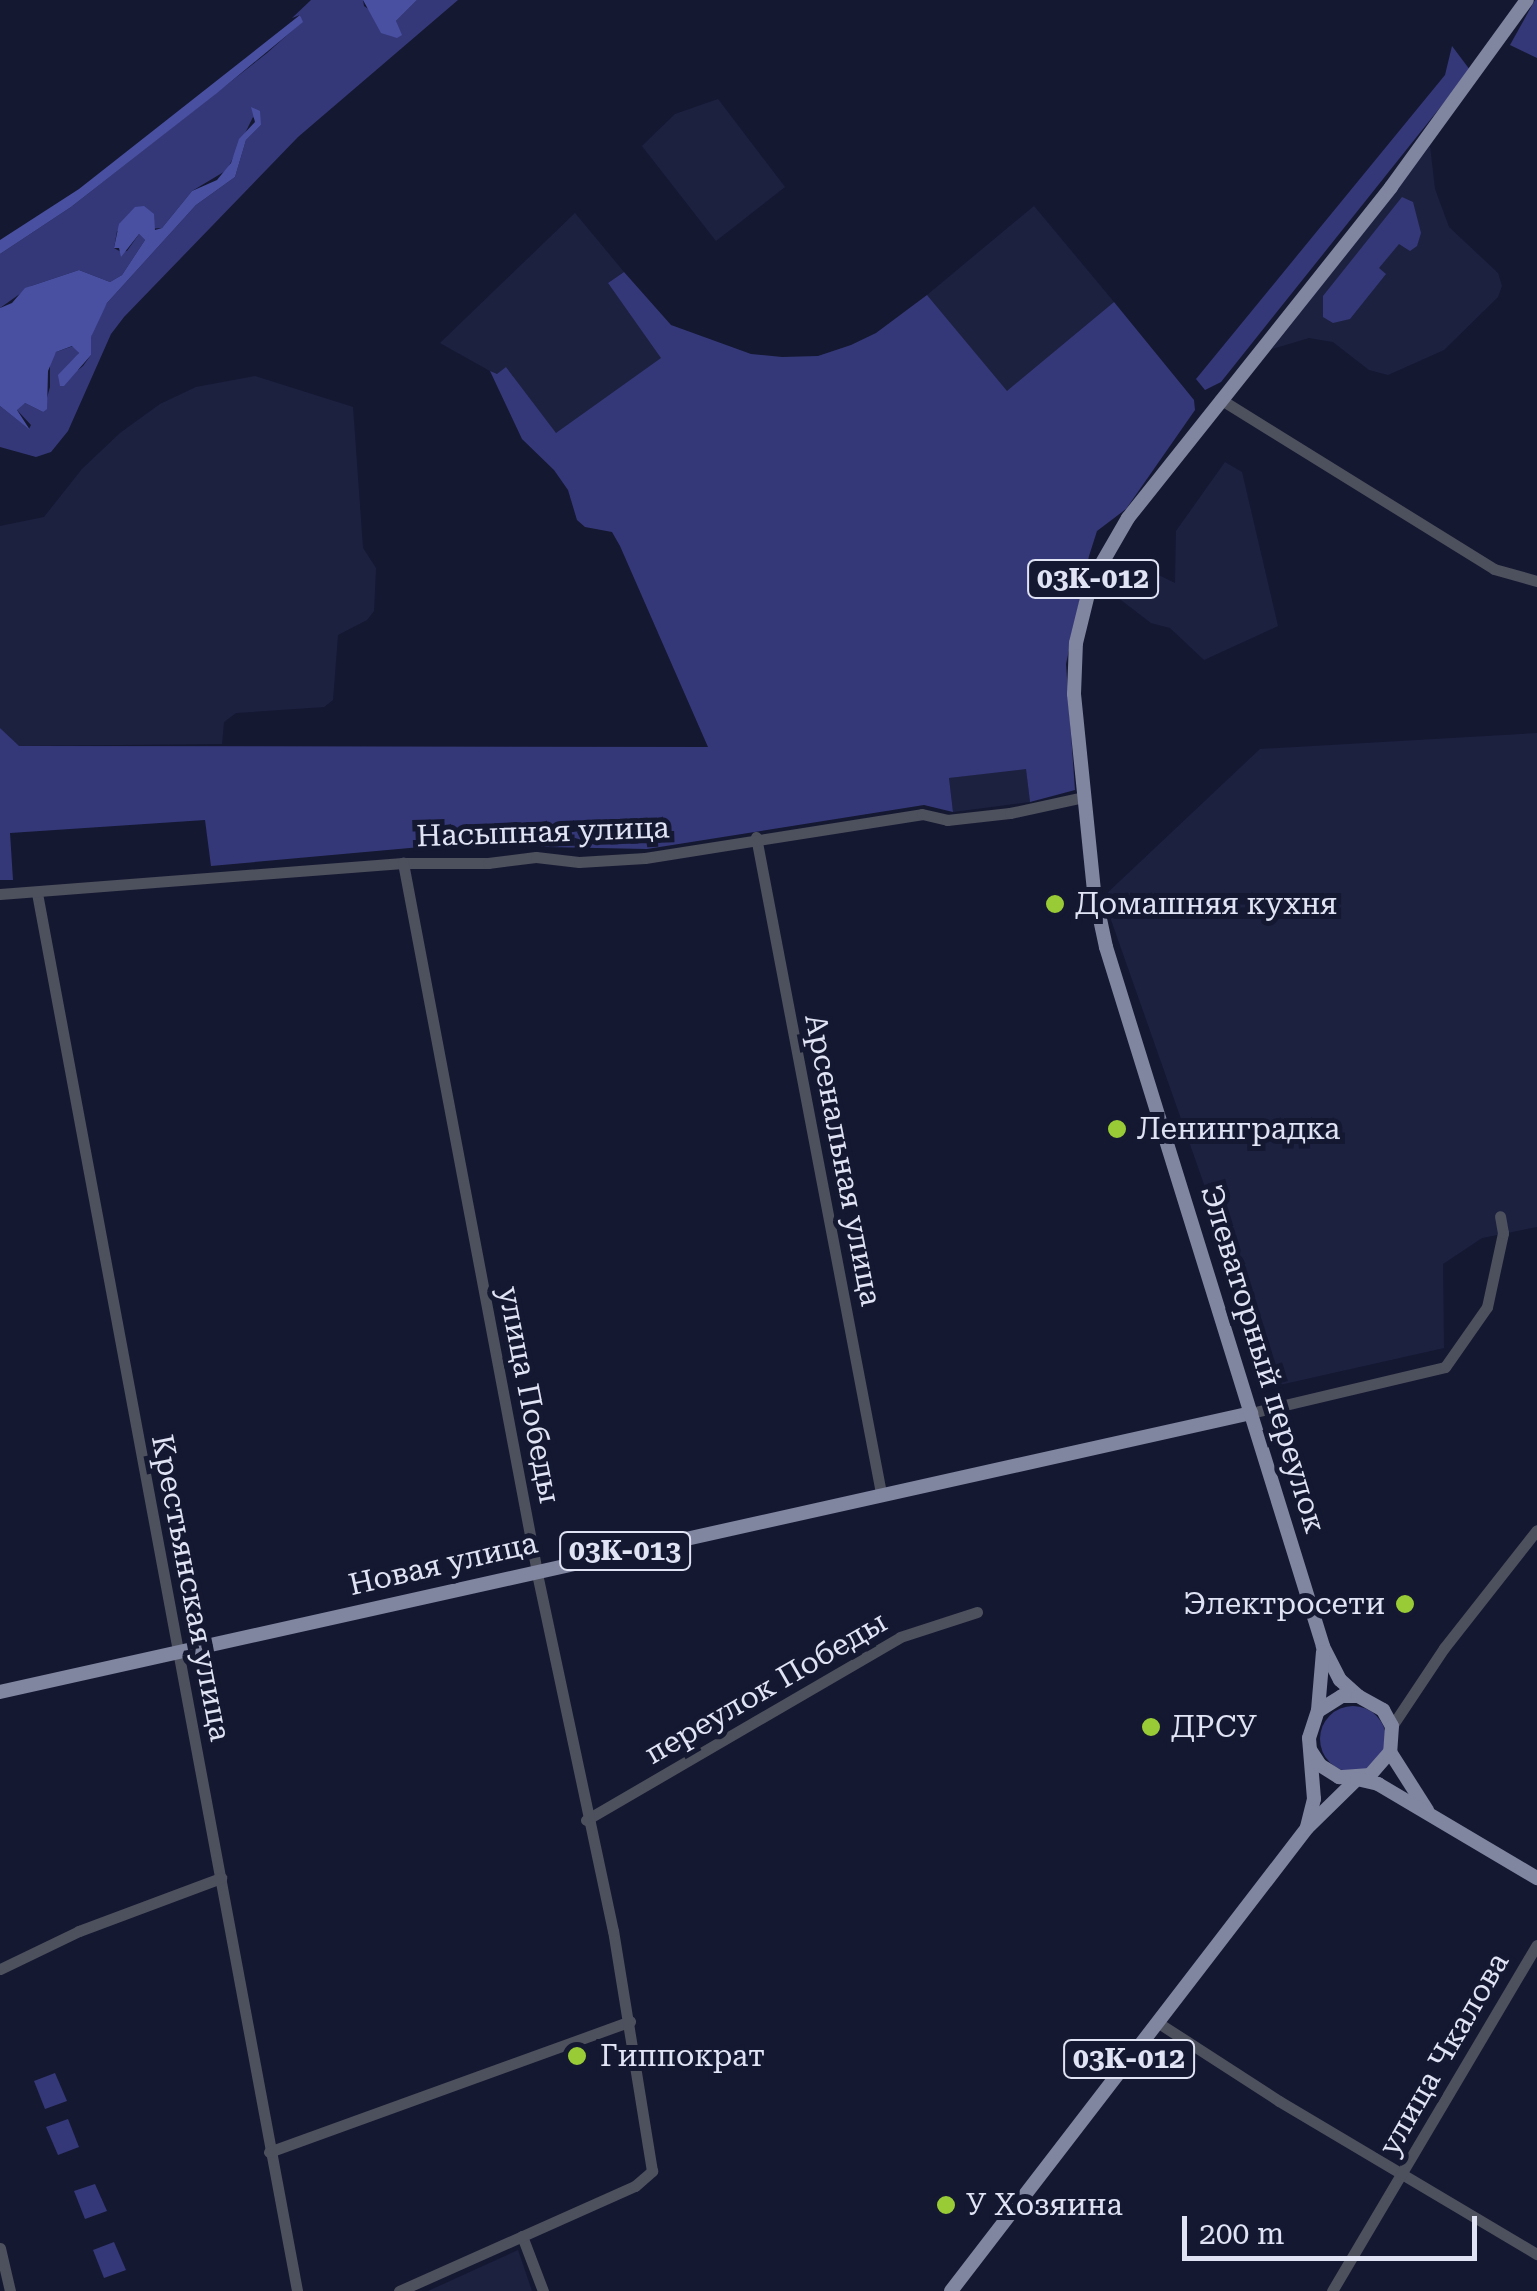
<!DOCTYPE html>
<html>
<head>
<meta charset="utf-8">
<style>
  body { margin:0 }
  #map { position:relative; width:1537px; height:2291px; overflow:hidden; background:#151831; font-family:"Roboto Serif",serif }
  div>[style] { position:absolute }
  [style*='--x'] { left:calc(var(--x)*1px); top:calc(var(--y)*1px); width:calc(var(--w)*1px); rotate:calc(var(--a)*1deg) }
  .built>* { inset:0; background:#1d2140 }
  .green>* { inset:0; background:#343878 }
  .round { border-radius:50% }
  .water>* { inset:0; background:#4950a1 }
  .minor>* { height:11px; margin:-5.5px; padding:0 5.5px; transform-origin:5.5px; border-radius:5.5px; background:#4d505d }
  .major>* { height:14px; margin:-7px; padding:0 7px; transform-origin:7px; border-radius:7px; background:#8085a0 }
  .dots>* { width:28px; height:28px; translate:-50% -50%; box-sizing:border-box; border:5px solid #151831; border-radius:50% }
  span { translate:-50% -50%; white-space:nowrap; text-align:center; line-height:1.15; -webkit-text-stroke:10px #151831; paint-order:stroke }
  .shield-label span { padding:2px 8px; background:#151831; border:2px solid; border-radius:8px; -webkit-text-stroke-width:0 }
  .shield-label { font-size:28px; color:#dfe3f4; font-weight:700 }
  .street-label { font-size:30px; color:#dfe3f4 }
  .poi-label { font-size:30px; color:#dfe3f4 }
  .left { translate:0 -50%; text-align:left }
  .right { translate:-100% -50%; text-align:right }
  .scale { position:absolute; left:1182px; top:2216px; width:295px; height:45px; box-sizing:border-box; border:5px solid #dfe3f4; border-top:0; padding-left:12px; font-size:30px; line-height:35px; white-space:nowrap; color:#dfe3f4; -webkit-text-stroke:8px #151831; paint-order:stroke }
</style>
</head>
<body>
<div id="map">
  <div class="built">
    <div style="clip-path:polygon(718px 99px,785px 187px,716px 241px,642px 146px,675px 114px)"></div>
    <div style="clip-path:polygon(1430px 146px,1435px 189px,1449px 227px,1498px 273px,1502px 286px,1498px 297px,1444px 350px,1388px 375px,1369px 370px,1333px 342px,1309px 338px,1272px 349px)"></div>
    <div style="clip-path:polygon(1034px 206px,1114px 302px,1007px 392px,927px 295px)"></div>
    <div style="clip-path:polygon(575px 213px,624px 272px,608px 283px,662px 358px,556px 434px,506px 367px,497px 375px,440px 343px)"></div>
    <div style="clip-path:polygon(255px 376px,353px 407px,363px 548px,376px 568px,374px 611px,367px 620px,338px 635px,333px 700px,324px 707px,236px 713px,224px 722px,222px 744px,18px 746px,0 728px,0 526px,44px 517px,82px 469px,120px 433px,160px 404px,196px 387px)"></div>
    <div style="clip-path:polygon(1225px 462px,1242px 472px,1278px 626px,1204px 660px,1170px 628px,1151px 623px,1117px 597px,1138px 565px,1175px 583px,1176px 531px)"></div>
    <div style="clip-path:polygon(1537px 733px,1537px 1227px,1482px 1238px,1443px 1264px,1444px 1348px,1275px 1386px,1103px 897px,1260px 749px)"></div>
    <div style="clip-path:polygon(1026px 768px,1030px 802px,953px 812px,949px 778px)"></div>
    <div style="clip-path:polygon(518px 2250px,532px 2291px,428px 2291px)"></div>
  </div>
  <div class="green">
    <div style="clip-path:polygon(311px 0,363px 0,364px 6px,397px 29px,396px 21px,417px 0,458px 0,298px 137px,124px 317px,111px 334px,68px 431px,51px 452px,36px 457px,0 447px,0 406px,29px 429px,31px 425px,17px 410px,18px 405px,25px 403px,43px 412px,50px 387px,50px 361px,56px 352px,73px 346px,79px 353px,70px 367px,78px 370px,83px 366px,91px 355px,89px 342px,97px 320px,107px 303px,196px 205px,235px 177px,246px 140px,261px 125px,253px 117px,227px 170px,192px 191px,162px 228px,117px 231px,114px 248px,121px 252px,127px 251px,139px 234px,145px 240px,122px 275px,110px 282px,79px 270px,31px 286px,0 308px,0 254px,71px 207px,267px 53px,302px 22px,300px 15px,292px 18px)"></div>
    <div style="clip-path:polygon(1535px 0,1537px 0,1537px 58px,1510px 45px)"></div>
    <div style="clip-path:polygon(1452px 46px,1470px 70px,1221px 382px,1205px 390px,1196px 379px,1445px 75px)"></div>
    <div style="clip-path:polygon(1402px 197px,1413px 202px,1421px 233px,1417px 246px,1410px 251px,1399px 244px,1379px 268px,1386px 274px,1350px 319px,1333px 323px,1323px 317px,1323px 296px)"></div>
    <div style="clip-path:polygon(624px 272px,671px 325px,751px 354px,782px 357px,818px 356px,851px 345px,876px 333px,927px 295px,1007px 391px,1114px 302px,1194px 400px,1195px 410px,1126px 509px,1097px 531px,1089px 556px,1066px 664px,1075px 790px,1030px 802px,1026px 769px,949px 778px,953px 812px,924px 805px,647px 849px,443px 845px,211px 866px,205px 820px,10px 833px,13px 880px,0 880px,0 728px,19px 746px,708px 747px,620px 546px,612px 532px,585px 527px,577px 520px,568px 490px,554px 470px,522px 439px,490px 371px,497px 374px,506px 367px,556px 433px,661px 358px,608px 283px)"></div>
    <div class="round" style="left:1320px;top:1706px;width:66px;height:66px"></div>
    <div style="clip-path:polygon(55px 2073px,67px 2101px,45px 2109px,34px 2081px)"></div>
    <div style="clip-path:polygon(68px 2119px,79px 2147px,58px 2155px,46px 2127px)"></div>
    <div style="clip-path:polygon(95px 2184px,107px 2211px,85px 2219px,74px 2191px)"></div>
    <div style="clip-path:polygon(114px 2242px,126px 2270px,104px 2278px,93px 2250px)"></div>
  </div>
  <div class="water">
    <div style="clip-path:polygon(363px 0,417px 0,396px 21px,402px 35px,397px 38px,381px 33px)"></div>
    <div style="clip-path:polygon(300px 15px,303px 22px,217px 93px,71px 207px,0 254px,0 240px,79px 189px)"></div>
    <div style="clip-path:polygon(251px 107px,260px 111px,261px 125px,246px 140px,235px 177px,196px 205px,107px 303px,91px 337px,91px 355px,64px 386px,60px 386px,58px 375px,79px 353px,72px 346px,56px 352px,48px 371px,47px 409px,43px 412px,25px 403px,17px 410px,30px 430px,0 406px,0 308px,12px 303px,25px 288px,79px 270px,110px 282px,122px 275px,145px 240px,139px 234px,121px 257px,119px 248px,114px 248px,119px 224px,135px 207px,144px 206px,154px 214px,155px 230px,162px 228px,192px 191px,217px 180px,231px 163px,239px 139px,255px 122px)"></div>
  </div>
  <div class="minor">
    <div style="--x:1220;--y:399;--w:322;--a:31.8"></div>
    <div style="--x:1494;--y:569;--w:45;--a:15.6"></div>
    <div style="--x:756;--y:837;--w:668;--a:79.21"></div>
    <div style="--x:37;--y:893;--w:1422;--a:79.46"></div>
    <div style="--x:0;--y:894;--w:404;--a:-4.4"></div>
    <div style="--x:403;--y:863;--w:85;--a:0"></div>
    <div style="--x:488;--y:863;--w:48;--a:-7.1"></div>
    <div style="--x:536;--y:857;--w:43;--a:6.6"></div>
    <div style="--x:579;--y:862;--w:66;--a:-3.5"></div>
    <div style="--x:645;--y:858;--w:280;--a:-9"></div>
    <div style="--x:922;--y:814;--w:26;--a:13"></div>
    <div style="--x:947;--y:820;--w:63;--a:-6.3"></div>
    <div style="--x:1010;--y:813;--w:76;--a:-12.2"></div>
    <div style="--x:1251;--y:1413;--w:199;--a:-13.3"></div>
    <div style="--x:1445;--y:1367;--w:73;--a:-55"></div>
    <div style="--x:1487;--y:1307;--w:76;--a:-77.8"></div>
    <div style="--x:1503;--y:1233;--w:17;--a:-100"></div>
    <div style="--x:1392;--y:1726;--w:94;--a:-56.3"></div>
    <div style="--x:1444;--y:1648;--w:150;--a:-51.8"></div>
    <div style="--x:586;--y:1820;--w:363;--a:-30.2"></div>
    <div style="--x:900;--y:1637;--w:81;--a:-18"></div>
    <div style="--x:0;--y:1969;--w:88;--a:-25.7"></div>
    <div style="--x:79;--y:1931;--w:152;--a:-20.5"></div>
    <div style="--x:1157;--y:2022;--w:145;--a:32.9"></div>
    <div style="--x:1279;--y:2101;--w:300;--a:30.7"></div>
    <div style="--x:269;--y:2152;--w:384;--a:-19.9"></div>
    <div style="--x:522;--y:2236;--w:59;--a:69.1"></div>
    <div style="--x:0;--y:2248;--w:44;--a:76.9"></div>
    <div style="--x:399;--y:2291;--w:258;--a:-24"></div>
    <div style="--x:635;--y:2186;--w:23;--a:-41"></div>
    <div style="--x:652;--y:2171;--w:243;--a:-99.2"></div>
    <div style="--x:613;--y:1931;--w:367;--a:-102"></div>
    <div style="--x:537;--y:1572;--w:722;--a:-100.7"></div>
    <div style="--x:1332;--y:2291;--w:402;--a:-59.4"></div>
  </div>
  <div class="major">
    <div style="--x:0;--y:1692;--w:1282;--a:-12.57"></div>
    <div style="--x:1358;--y:1696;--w:24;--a:-138"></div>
    <div style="--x:1340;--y:1680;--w:38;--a:-117"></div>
    <div style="--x:1323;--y:1646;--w:732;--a:-107.25"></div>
    <div style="--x:1106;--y:947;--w:57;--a:-102.1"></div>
    <div style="--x:1094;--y:891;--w:198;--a:-95.8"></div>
    <div style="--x:1074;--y:694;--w:51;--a:-87.8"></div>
    <div style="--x:1076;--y:643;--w:63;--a:-76.2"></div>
    <div style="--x:1091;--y:582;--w:74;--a:-60"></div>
    <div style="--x:1128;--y:518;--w:423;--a:-51.5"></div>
    <div style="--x:1391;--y:187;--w:231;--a:-54"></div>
    <div style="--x:1318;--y:1710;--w:58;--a:-85.1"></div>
    <div style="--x:1390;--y:1752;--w:69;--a:57.5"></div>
    <div style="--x:1307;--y:1827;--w:29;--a:-76"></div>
    <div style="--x:1314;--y:1799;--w:61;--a:-94.7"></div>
    <div style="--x:1309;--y:1738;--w:28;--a:-72"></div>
    <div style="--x:1318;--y:1711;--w:28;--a:-32"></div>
    <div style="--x:1342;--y:1696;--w:16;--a:0"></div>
    <div style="--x:1358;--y:1696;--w:29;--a:29"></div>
    <div style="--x:1383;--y:1710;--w:18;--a:61"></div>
    <div style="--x:1392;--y:1726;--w:26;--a:94"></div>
    <div style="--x:1390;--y:1752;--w:30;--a:131"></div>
    <div style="--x:1370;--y:1775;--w:31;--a:176"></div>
    <div style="--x:1339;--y:1777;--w:22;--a:-148"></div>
    <div style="--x:1320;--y:1765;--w:17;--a:-123"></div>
    <div style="--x:951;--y:2291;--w:584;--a:-52.44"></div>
    <div style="--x:1307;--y:1828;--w:70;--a:-44.4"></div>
    <div style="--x:1357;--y:1779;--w:22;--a:13"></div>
    <div style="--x:1378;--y:1784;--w:185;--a:30.6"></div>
  </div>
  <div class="dots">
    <div style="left:1055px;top:904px;background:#99cb36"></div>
    <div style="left:1117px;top:1129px;background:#99cb36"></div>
    <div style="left:1405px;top:1604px;background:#99cb36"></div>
    <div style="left:1151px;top:1727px;background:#99cb36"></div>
    <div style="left:577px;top:2056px;background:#99cb36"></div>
    <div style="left:946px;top:2205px;background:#99cb36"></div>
  </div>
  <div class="shield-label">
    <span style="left:1093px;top:579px">03К-012</span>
    <span style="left:625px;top:1551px">03К-013</span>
    <span style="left:1129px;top:2059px">03К-012</span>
  </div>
  <div class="street-label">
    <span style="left:543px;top:832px;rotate:-2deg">Насыпная улица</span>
    <span style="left:843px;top:1160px;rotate:79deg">Арсенальная улица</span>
    <span style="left:1263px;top:1359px;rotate:73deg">Элеваторный переулок</span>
    <span style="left:529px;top:1395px;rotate:79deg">улица Победы</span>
    <span style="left:443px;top:1564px;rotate:-13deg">Новая улица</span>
    <span style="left:191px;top:1588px;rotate:79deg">Крестьянская улица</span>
    <span style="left:766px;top:1688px;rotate:-30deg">переулок Победы</span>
    <span style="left:1444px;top:2054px;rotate:-60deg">улица Чкалова</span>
  </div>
  <div class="poi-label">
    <span class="left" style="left:1075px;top:904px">Домашняя кухня</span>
    <span class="left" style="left:1137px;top:1129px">Ленинградка</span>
    <span class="right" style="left:1385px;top:1604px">Электросети</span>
    <span class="left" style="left:1171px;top:1727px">ДРСУ</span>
    <span class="left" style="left:600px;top:2056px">Гиппократ</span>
    <span class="left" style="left:966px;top:2205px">У Хозяина</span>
  </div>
  <div class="scale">200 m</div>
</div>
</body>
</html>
